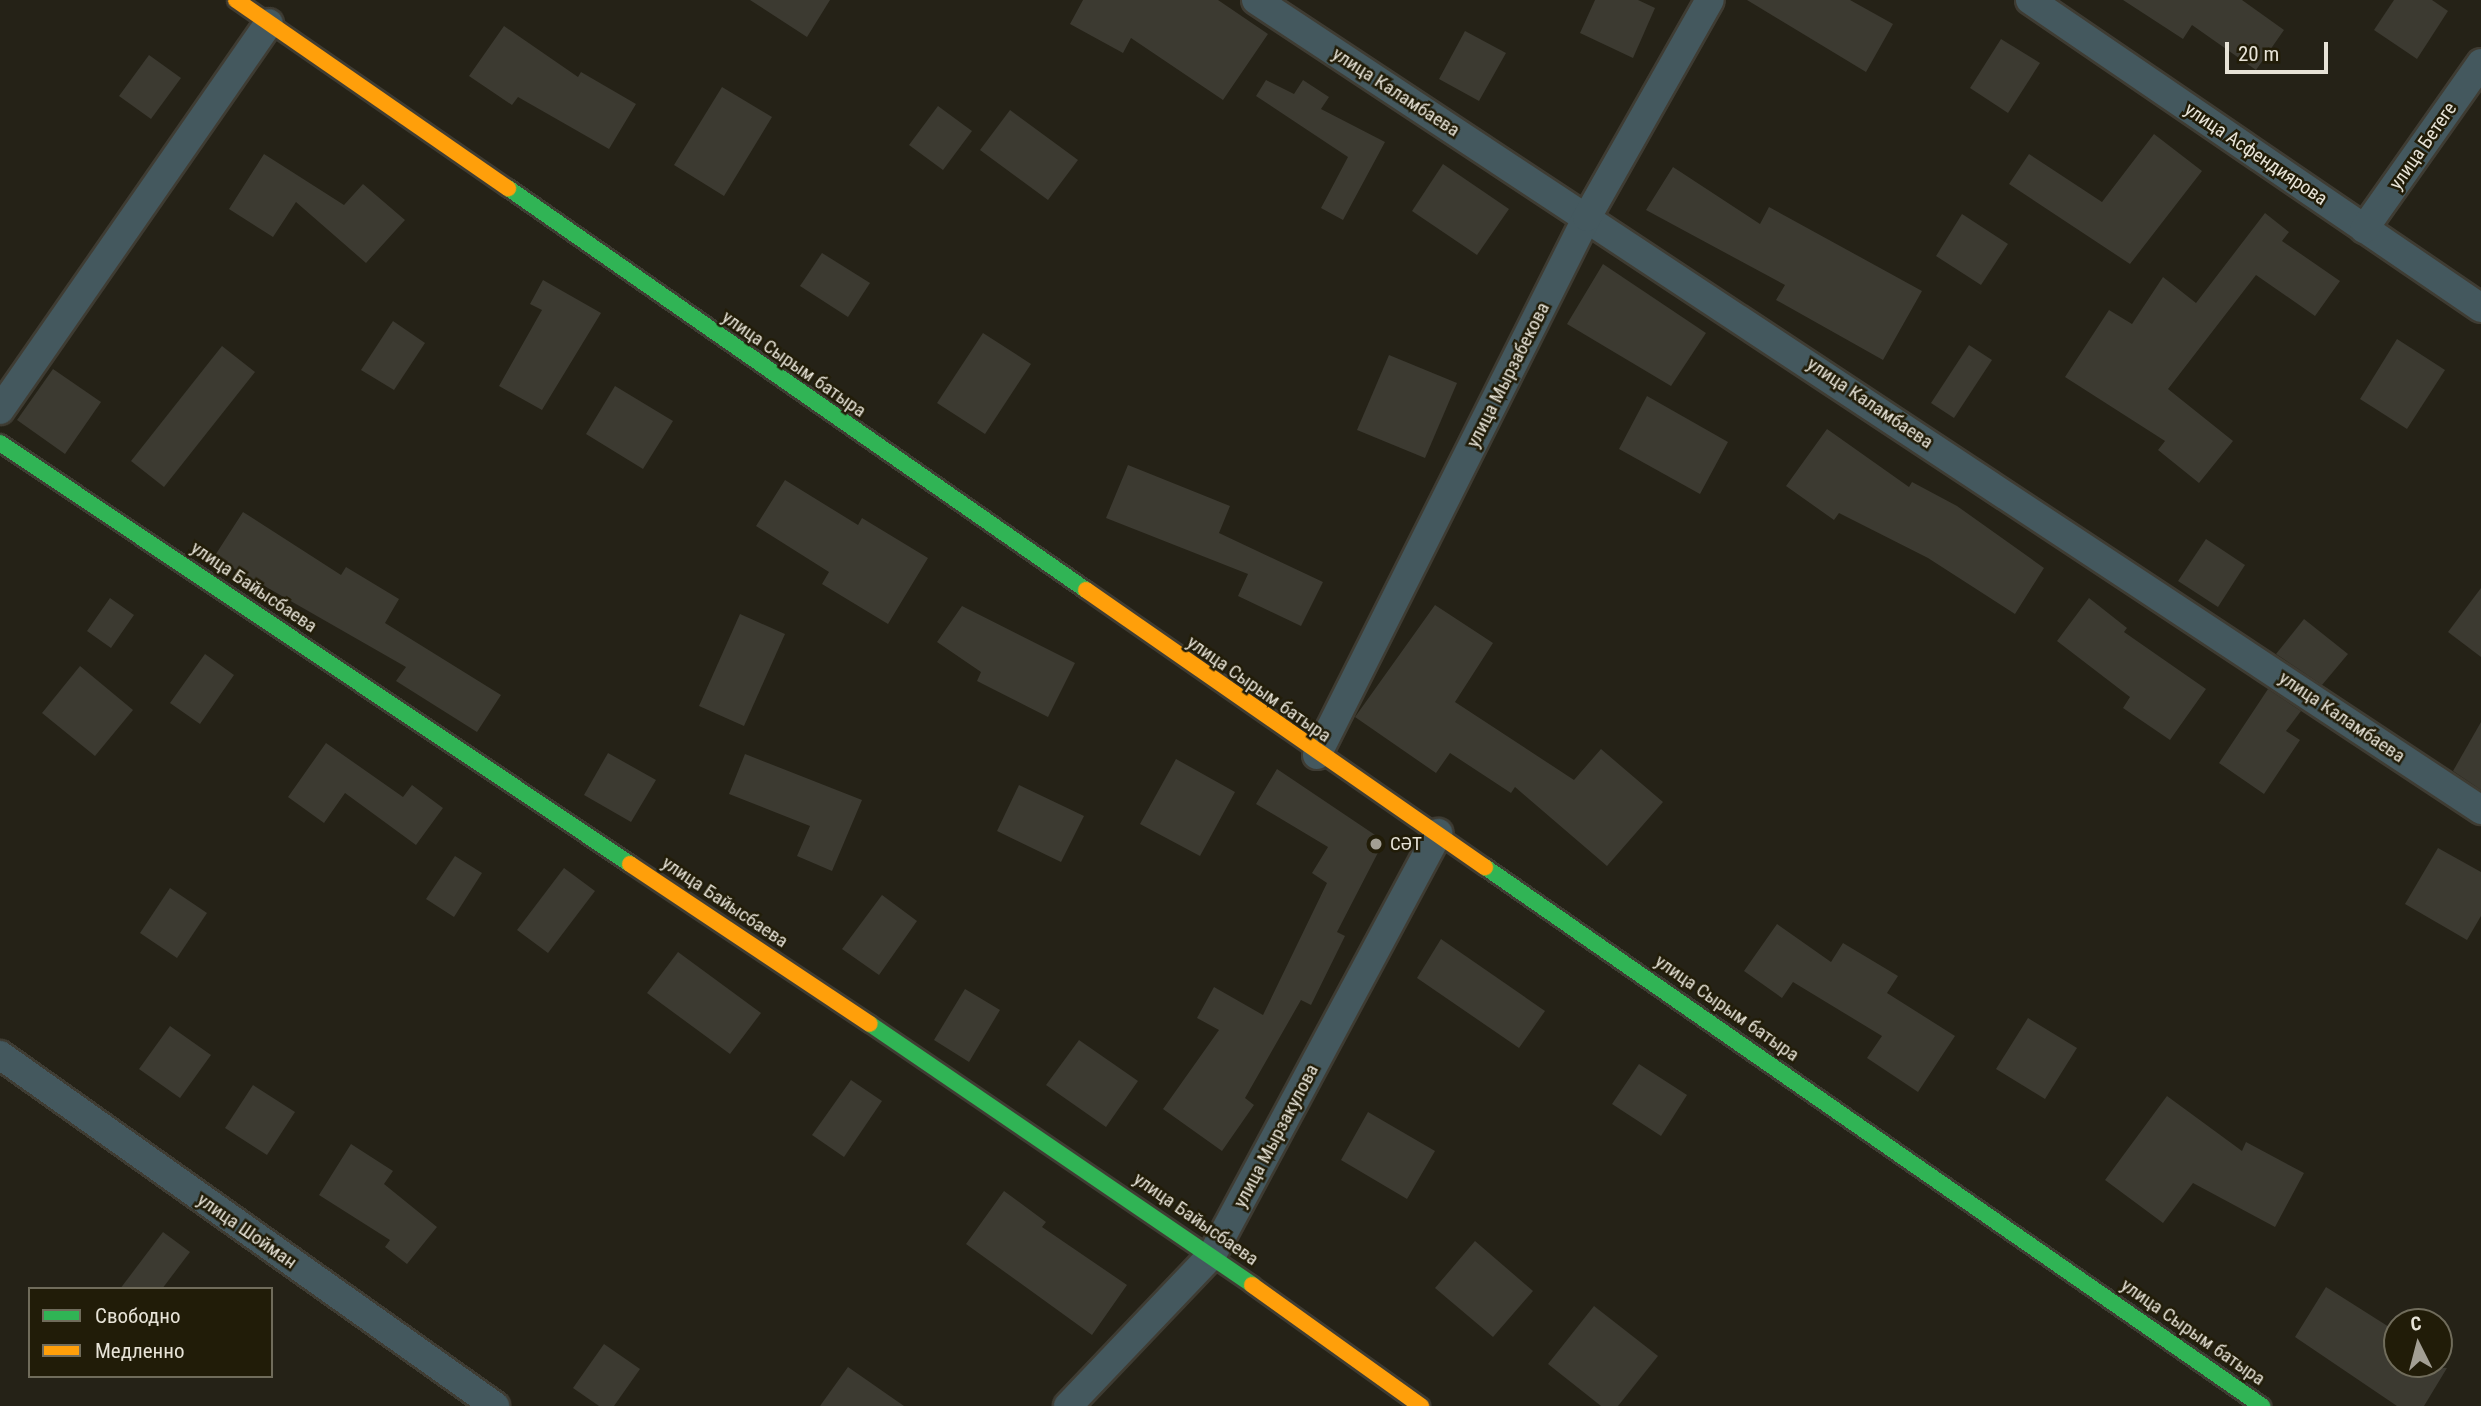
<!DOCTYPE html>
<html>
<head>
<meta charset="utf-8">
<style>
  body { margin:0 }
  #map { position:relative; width:2481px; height:1406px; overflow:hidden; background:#252217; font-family:"Roboto Condensed",sans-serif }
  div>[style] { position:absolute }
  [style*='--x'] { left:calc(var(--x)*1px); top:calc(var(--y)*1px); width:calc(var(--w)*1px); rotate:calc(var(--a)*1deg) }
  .building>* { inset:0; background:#3c3a31 }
  .roads { filter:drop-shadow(2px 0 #3f3c33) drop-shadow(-2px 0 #3f3c33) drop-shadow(0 2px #3f3c33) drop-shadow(0 -2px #3f3c33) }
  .street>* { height:28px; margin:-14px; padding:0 14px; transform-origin:14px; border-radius:14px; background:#44585e }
  .fast>* { height:16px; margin:-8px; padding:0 8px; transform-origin:8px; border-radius:8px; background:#30b455 }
  .slow>* { height:16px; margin:-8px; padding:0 8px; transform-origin:8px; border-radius:8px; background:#ff9f0a }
  .dots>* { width:19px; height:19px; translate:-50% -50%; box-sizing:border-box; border:4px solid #211c08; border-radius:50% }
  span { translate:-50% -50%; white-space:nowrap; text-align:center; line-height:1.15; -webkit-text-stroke:5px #211c08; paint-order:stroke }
  .street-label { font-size:19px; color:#e7e3d7 }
  .poi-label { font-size:19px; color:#e7e3d7 }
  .left { translate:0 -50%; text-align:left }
  .legend { position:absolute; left:28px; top:1287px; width:245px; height:91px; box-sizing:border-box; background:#211c08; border:2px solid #706c5b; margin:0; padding:9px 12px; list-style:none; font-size:21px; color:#e7e3d7 }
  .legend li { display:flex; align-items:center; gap:14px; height:35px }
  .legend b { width:35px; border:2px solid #706c5b }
  .north { position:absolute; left:2383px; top:1308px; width:70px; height:70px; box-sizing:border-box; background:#211c08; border:2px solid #706c5b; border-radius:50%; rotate:354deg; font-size:19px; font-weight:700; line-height:28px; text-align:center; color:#e7e3d7 }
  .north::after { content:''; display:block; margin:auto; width:24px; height:32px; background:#a39f94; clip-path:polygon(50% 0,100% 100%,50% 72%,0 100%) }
  .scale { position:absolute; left:2225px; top:42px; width:103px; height:32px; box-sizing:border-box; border:4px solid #e7e3d7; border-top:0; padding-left:9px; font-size:21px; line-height:24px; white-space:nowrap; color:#e7e3d7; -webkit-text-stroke:5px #211c08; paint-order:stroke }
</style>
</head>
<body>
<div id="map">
  <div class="building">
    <div style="clip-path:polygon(750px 0,830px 0,807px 37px)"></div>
    <div style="clip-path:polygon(1083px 0,1218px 0,1268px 34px,1223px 100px,1131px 38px,1123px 53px,1070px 24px)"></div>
    <div style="clip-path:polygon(1595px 0,1638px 0,1655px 8px,1633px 58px,1580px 33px)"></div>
    <div style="clip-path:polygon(1747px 0,1850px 0,1893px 24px,1866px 72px)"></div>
    <div style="clip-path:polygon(2123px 0,2242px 0,2284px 30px,2256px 70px,2192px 25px,2183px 39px)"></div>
    <div style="clip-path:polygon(2394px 0,2432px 0,2448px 11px,2417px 59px,2374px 30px)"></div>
    <div style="clip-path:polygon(504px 26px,578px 77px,581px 72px,636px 104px,609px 149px,518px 97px,512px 105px,469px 76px)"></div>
    <div style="clip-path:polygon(1465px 31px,1506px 53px,1479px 101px,1439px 79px)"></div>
    <div style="clip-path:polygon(2001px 39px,2040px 63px,2008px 113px,1970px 88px)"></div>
    <div style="clip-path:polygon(149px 55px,181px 78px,151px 119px,119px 96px)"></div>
    <div style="clip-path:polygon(1266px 80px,1294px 94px,1303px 80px,1329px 97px,1321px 109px,1385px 142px,1343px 220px,1321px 208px,1348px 157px,1256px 96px)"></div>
    <div style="clip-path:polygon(722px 87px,772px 117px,724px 196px,674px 165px)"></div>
    <div style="clip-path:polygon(938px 106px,972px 131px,943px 170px,909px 145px)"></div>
    <div style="clip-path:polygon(1010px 110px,1078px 160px,1048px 200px,980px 150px)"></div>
    <div style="clip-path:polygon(2154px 134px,2202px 171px,2130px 264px,2009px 184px,2029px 154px,2102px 202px)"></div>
    <div style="clip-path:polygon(264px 154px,344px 205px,363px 184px,405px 220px,366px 263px,296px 202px,273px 237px,229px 209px)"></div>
    <div style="clip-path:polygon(1443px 164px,1509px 209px,1477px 255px,1412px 211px)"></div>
    <div style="clip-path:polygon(1673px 167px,1760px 224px,1769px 207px,1922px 291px,1883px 360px,1776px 300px,1785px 285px,1646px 210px)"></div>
    <div style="clip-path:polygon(2265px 213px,2289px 232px,2282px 241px,2340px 281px,2315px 316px,2256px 275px,2168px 389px,2233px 441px,2199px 483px,2158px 450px,2165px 441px,2065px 377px,2109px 310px,2132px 324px,2163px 277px,2196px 303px)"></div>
    <div style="clip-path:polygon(1962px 214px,2008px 244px,1981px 285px,1936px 256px)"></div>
    <div style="clip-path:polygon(822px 253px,870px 283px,848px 317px,800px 286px)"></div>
    <div style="clip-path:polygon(1603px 264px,1706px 333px,1671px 386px,1567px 324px)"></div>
    <div style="clip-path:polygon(543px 280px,601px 313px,542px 410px,499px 386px,542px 310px,530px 304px)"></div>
    <div style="clip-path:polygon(393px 321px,425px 343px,394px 390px,361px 370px)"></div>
    <div style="clip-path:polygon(983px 333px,1031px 364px,985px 434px,937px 403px)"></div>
    <div style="clip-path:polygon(2397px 339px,2445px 370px,2407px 429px,2360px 399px)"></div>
    <div style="clip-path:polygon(1969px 345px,1992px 360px,1954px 418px,1931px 403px)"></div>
    <div style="clip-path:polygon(222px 346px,255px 372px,164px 487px,131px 461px)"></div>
    <div style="clip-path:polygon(1389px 355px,1457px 383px,1425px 458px,1357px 430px)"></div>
    <div style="clip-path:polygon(53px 369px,101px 402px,65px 454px,17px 420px)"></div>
    <div style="clip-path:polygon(615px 386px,673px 421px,643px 469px,586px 434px)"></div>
    <div style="clip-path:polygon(1647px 396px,1728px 442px,1700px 494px,1619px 449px)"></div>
    <div style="clip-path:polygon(1827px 429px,1909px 487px,1912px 482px,1957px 506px,2044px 568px,2015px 614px,1928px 558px,1839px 513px,1834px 520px,1786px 486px)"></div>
    <div style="clip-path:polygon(1128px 465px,1230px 506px,1219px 533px,1323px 582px,1301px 626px,1238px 596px,1248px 574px,1106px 518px)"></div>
    <div style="clip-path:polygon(785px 480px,858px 525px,862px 518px,928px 558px,888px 624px,822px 584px,829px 572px,756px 526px)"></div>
    <div style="clip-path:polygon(243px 512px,341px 575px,346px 567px,399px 599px,385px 623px,501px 695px,477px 732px,396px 681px,406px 667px,214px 557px)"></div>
    <div style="clip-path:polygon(2206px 539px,2245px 565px,2218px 607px,2178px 581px)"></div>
    <div style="clip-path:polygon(2481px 588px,2481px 657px,2448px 632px)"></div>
    <div style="clip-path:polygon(110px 598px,134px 615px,111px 648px,87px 631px)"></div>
    <div style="clip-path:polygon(2089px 598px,2127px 628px,2124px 632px,2206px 689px,2170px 740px,2123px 708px,2130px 697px,2057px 641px)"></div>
    <div style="clip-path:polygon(1435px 605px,1493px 643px,1455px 702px,1574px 780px,1601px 749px,1663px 802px,1607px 866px,1515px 787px,1511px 793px,1450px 753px,1436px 773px,1355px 717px)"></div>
    <div style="clip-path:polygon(962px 606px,1075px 663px,1048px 717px,977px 681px,981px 672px,937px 642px)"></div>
    <div style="clip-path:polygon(740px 614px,785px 634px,744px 726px,699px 706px)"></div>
    <div style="clip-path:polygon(2304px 619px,2348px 654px,2322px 685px,2276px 654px)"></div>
    <div style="clip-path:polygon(205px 654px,234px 675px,200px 724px,170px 703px)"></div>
    <div style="clip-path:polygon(80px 666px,133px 710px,95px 756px,42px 713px)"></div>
    <div style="clip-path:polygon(2268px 689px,2301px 711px,2286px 731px,2300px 740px,2264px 794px,2219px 763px)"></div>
    <div style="clip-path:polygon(2481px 722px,2481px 790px,2453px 771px)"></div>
    <div style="clip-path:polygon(326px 743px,403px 797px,412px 785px,443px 808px,416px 845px,345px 793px,324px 823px,288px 797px)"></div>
    <div style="clip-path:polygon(608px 753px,656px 780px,631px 822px,584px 795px)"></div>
    <div style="clip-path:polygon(745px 754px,862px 800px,832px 871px,797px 856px,810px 826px,729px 794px)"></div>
    <div style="clip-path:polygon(1176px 759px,1235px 792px,1200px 856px,1140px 824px)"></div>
    <div style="clip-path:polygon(1277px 769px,1384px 841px,1337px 932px,1345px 936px,1311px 1005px,1301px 1000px,1245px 1098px,1254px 1105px,1222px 1151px,1163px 1109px,1219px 1030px,1197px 1018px,1214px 987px,1263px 1015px,1327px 883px,1312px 873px,1328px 847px,1256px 804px)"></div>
    <div style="clip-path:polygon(1019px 785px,1084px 816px,1061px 862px,997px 831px)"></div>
    <div style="clip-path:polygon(2438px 848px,2481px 872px,2481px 916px,2467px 940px,2405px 904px)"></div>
    <div style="clip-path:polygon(455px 856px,482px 873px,454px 917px,426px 899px)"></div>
    <div style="clip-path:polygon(564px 868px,595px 891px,548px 953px,517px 930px)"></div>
    <div style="clip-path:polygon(170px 888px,207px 913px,177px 958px,140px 933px)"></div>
    <div style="clip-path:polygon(882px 895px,917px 921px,879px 975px,842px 949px)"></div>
    <div style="clip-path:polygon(1777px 924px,1831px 962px,1843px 943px,1898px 976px,1887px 993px,1955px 1036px,1918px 1092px,1867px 1058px,1882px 1036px,1793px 982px,1782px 998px,1744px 971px)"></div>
    <div style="clip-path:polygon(1441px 939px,1545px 1011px,1519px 1048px,1417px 978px)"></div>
    <div style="clip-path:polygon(678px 952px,761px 1013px,730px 1054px,647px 993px)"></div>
    <div style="clip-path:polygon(965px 989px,1000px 1010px,969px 1062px,934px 1040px)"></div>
    <div style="clip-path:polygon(2028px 1018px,2077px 1048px,2045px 1099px,1996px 1069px)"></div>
    <div style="clip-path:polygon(170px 1026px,211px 1055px,180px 1098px,139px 1069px)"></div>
    <div style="clip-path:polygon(1079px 1040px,1138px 1081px,1106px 1127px,1046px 1085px)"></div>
    <div style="clip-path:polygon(1639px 1064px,1687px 1095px,1661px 1136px,1612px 1104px)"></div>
    <div style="clip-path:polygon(851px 1080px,882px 1101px,844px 1157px,812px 1135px)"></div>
    <div style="clip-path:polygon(253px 1085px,295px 1112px,267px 1155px,225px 1128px)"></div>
    <div style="clip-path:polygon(2167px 1096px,2242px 1151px,2246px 1142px,2304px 1173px,2275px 1227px,2193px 1183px,2163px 1223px,2105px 1180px)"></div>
    <div style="clip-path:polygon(1368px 1112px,1435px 1151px,1407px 1199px,1341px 1160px)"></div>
    <div style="clip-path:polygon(351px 1144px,393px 1171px,384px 1184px,437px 1227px,407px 1264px,385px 1247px,390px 1240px,319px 1195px)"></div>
    <div style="clip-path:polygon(1004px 1191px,1046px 1222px,1042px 1227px,1127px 1285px,1092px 1335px,966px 1244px)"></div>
    <div style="clip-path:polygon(163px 1232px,190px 1252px,162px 1289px,120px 1289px)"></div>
    <div style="clip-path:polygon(1475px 1241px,1533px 1291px,1493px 1337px,1435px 1288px)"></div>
    <div style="clip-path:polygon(2326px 1287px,2397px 1332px,2397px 1364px,2447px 1368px,2424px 1406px,2397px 1406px,2295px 1337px)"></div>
    <div style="clip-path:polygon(1594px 1306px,1658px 1356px,1618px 1406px,1601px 1406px,1548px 1364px)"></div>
    <div style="clip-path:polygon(604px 1344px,640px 1369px,614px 1406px,599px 1406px,573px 1388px)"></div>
    <div style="clip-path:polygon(848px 1367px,904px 1406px,820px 1406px)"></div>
  </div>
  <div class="roads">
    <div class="street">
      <div style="--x:1256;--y:0;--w:1469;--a:33.47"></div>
      <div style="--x:2030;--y:0;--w:546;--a:34.33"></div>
      <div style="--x:2364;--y:229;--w:203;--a:-54.8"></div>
      <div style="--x:0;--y:410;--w:471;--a:-55.2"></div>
      <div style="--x:1317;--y:755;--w:602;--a:-63.35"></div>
      <div style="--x:1587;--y:217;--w:249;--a:-60.5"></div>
      <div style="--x:0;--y:1055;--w:607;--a:35.34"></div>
      <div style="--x:1068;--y:1406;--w:209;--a:-46.4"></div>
      <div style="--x:1212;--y:1255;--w:479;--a:-61.8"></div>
    </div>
    <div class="fast">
      <div style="--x:508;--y:188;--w:704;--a:34.82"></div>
      <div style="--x:0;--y:443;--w:758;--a:33.75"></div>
      <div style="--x:1485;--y:867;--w:946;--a:34.75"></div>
      <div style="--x:870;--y:1024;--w:463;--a:34.3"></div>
    </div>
    <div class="slow">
      <div style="--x:236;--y:0;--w:331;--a:34.7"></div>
      <div style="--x:1086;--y:590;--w:486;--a:34.8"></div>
      <div style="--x:630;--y:864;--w:288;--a:33.7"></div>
      <div style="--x:1252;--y:1285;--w:208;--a:35.6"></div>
    </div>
  </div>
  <div class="dots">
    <div style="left:1376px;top:844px;background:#a39f94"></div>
  </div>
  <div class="street-label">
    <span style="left:1396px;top:92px;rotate:33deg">улица Каламбаева</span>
    <span style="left:2423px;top:146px;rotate:-55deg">улица Бетеге</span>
    <span style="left:2256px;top:154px;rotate:34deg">улица Асфендиярова</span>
    <span style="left:794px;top:364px;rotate:35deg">улица Сырым батыра</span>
    <span style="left:1508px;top:375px;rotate:-63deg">улица Мырзабекова</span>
    <span style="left:1870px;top:403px;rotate:34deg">улица Каламбаева</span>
    <span style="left:254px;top:587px;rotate:34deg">улица Байысбаева</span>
    <span style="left:1259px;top:689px;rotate:35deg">улица Сырым батыра</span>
    <span style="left:2342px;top:717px;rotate:34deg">улица Каламбаева</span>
    <span style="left:725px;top:902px;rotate:34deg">улица Байысбаева</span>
    <span style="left:1727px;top:1008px;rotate:35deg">улица Сырым батыра</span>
    <span style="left:1276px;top:1136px;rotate:-62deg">улица Мырзакулова</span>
    <span style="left:1196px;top:1219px;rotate:35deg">улица Байысбаева</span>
    <span style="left:247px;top:1231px;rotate:35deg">улица Шойман</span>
    <span style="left:2193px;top:1332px;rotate:35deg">улица Сырым батыра</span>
  </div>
  <div class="poi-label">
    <span class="left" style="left:1390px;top:844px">СƏТ</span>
  </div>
  <ul class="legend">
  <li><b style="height:9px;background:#30b455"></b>Свободно</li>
  <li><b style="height:9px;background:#ff9f0a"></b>Медленно</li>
  </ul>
  <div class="north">С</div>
  <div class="scale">20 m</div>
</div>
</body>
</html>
